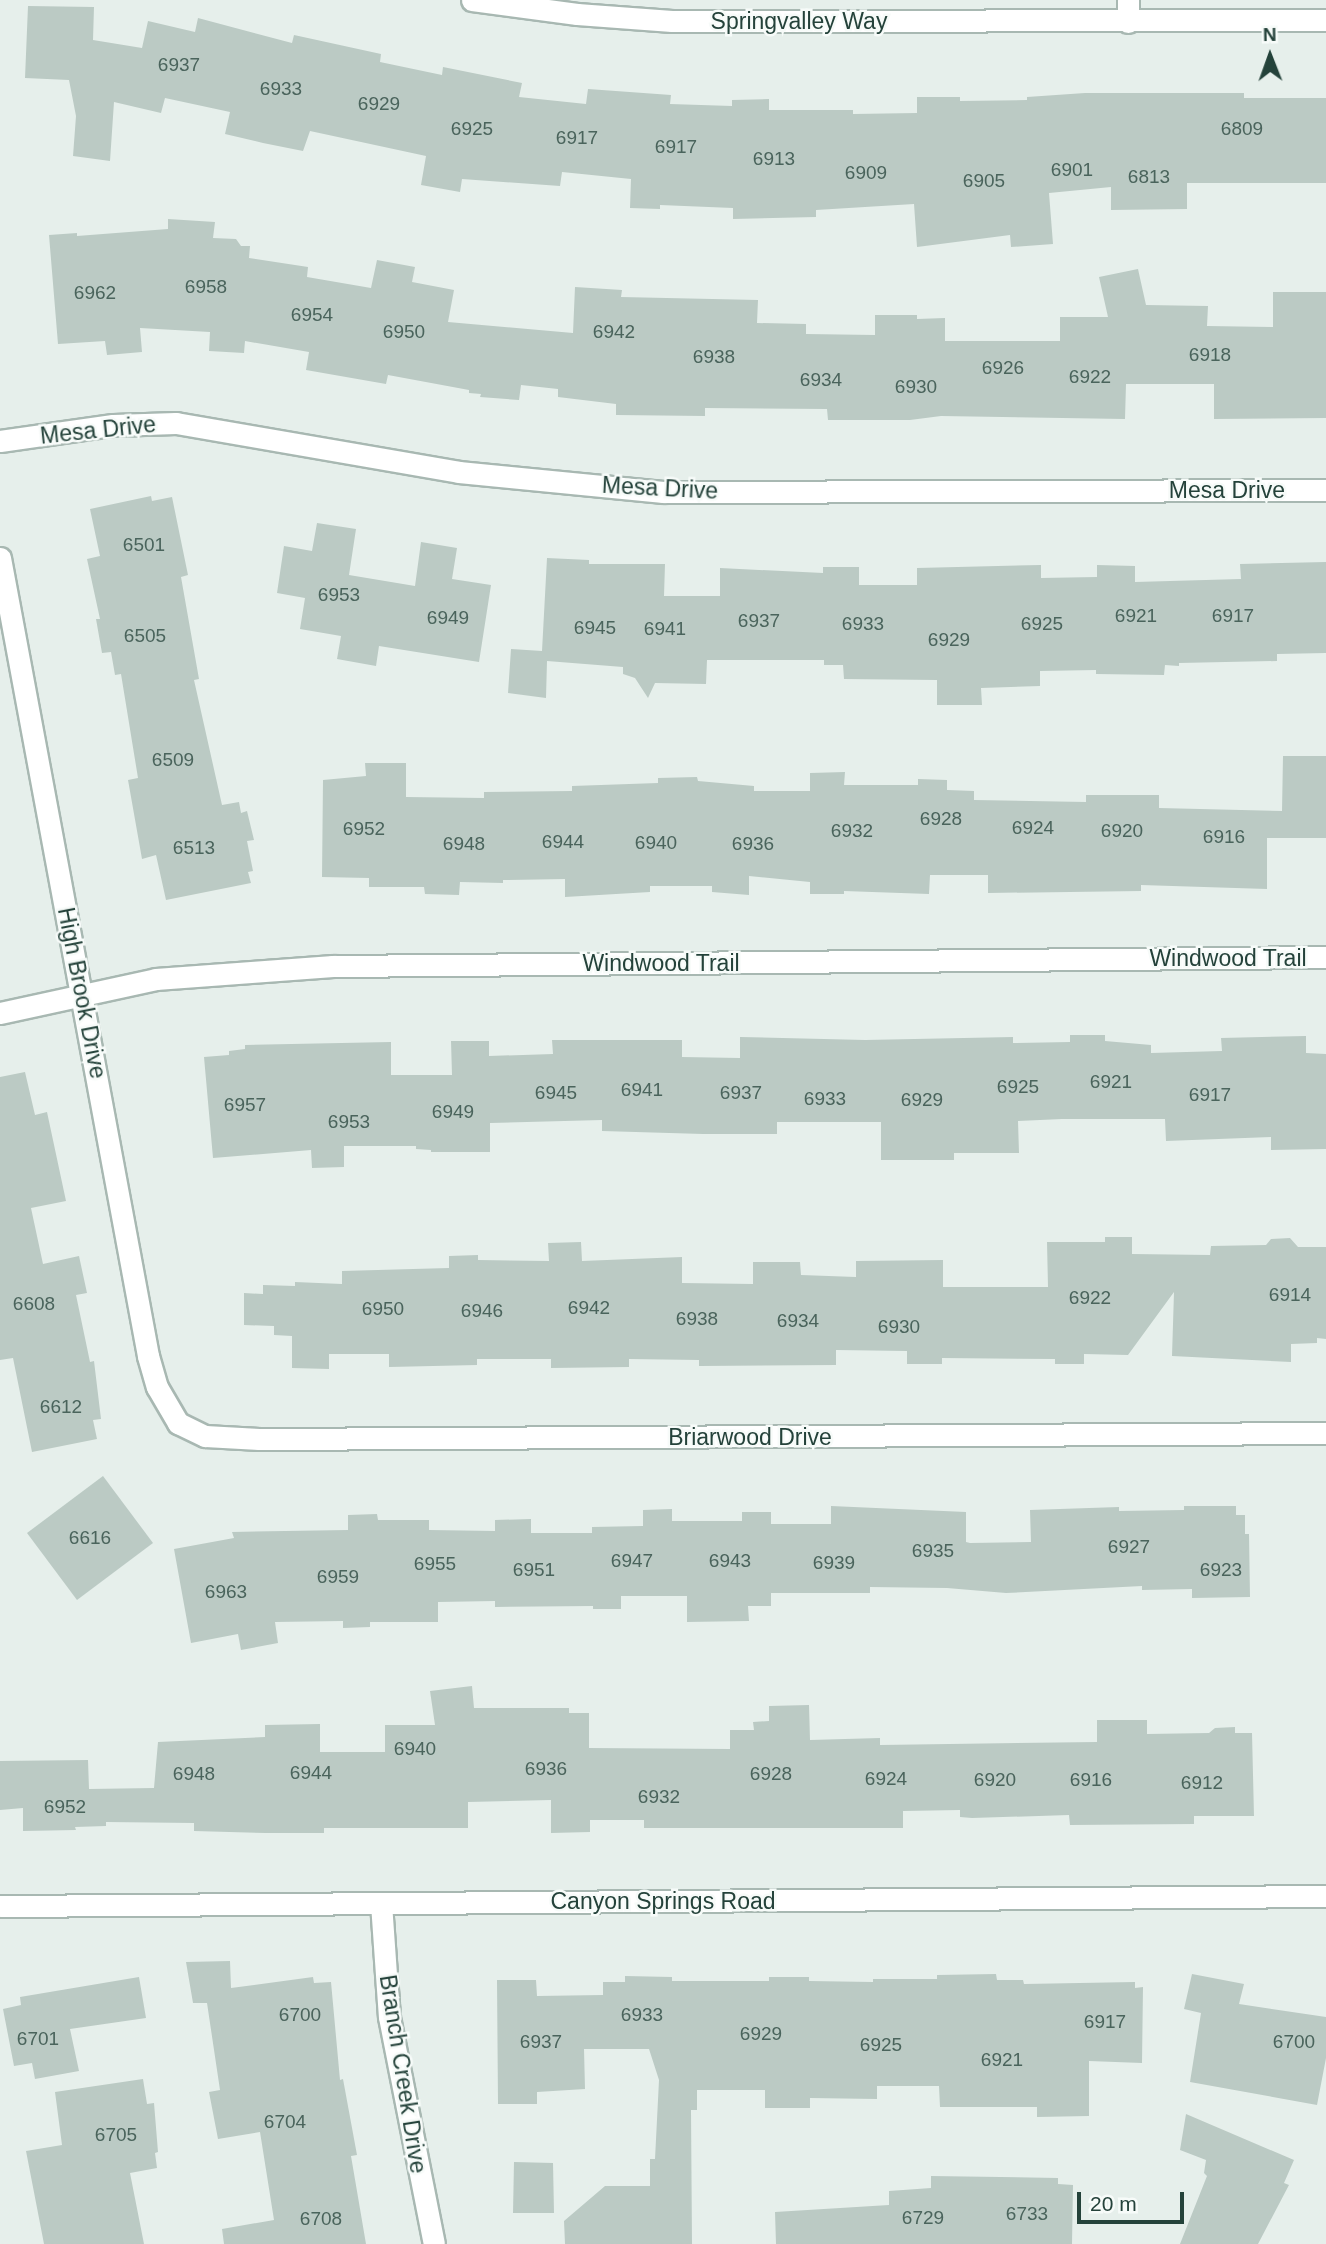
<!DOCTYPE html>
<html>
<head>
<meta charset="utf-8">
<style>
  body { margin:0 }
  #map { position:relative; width:1326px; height:2244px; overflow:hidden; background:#e6efeb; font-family:Arial,sans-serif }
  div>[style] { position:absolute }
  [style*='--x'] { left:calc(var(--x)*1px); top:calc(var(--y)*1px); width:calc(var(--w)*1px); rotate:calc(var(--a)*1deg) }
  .building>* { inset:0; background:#bbcac4 }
  .roads { filter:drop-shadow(2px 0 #a8b8b2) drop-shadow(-2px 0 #a8b8b2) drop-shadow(0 2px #a8b8b2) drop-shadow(0 -2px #a8b8b2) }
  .street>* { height:21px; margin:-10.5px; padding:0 10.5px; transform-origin:10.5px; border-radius:10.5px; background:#fff }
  span { translate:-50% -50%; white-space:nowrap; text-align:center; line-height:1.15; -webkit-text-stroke:5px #f7fbf9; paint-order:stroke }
  .number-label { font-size:19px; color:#4a645c }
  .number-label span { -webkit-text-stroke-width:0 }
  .street-label { font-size:23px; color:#24423a }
  .north { position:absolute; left:1235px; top:21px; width:70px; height:70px; -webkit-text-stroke:5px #f7fbf9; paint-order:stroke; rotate:359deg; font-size:19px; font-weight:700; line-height:28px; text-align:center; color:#24423a }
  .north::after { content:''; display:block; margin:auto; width:24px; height:32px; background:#24423a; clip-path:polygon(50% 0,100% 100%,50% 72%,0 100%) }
  .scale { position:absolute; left:1077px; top:2192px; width:107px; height:32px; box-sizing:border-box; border:4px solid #24423a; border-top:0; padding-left:9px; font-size:21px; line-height:24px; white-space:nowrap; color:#24423a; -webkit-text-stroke:5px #f7fbf9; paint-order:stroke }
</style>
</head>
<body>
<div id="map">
  <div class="building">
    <div style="clip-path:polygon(28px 6px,94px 7px,93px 40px,142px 48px,148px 21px,195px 32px,198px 18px,292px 43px,294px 35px,381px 54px,380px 62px,442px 75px,443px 67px,522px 83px,519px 97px,586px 104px,588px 89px,671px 95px,670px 104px,732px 106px,732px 100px,769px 99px,769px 110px,853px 110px,853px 114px,917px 113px,917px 97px,960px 97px,960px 101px,1027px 100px,1027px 97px,1085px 93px,1244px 93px,1244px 98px,1326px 98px,1326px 183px,1187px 183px,1187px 209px,1111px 210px,1111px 187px,1049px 193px,1053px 244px,1011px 247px,1010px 235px,917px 247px,914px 204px,816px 210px,816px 217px,733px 219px,733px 208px,660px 205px,660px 209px,630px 208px,631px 179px,562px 172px,560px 186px,462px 179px,460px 192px,421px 185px,426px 156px,310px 131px,303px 151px,263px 143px,225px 134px,230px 112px,165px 98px,161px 113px,114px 102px,110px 161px,73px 156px,76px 116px,69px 80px,25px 78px)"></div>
    <div style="clip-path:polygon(168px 219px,215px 222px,213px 238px,236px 239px,241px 246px,250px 246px,249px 258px,308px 267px,307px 277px,371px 288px,377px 260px,415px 267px,412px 282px,454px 290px,448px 322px,573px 333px,575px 287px,622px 290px,621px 297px,758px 300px,757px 323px,806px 324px,806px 334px,875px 335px,875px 315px,917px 315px,917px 319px,945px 318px,945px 341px,1060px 341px,1060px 317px,1108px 317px,1099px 277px,1138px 269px,1146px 305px,1208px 306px,1207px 326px,1273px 327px,1273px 292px,1326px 292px,1326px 418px,1214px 419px,1214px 384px,1126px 384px,1125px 419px,941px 416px,910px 420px,828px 420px,827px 409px,705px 408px,705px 416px,616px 415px,616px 404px,558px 397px,558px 389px,521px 385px,519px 400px,480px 397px,481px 394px,469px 393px,469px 390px,388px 375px,386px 384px,306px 370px,309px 352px,245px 341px,244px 353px,209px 351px,210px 332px,140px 328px,142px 352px,107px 355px,105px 341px,58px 344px,49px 235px,77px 233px,77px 236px,168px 229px)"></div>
    <div style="clip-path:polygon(151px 496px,152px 501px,172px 497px,188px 575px,181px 577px,199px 679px,194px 680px,222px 805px,239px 802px,241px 813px,247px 811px,254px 840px,247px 841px,253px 871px,248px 872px,251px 883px,166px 900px,156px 855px,142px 859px,128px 780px,138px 778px,121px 674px,115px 675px,111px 652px,102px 653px,96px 619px,100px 619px,87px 559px,100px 556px,90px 509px)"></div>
    <div style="clip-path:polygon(317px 523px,356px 529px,349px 575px,415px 586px,421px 542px,457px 548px,452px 579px,491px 585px,479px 662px,379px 646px,376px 666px,337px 659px,341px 636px,300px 629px,305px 598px,277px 593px,284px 546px,312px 551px)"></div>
    <div style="clip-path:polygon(547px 558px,589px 560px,589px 564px,665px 564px,664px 596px,720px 596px,720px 568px,823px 573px,823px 567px,859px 567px,859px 585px,917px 585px,917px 568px,1041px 565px,1041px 578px,1097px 577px,1097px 565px,1135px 566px,1135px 582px,1241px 579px,1240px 564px,1326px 562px,1326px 653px,1277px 654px,1277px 661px,1179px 663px,1179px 666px,1165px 665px,1164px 675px,1096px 674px,1096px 670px,1040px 671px,1040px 686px,981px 688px,982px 705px,937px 705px,937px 680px,844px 679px,843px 665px,824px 665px,824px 660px,707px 660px,706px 684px,655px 683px,648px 698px,635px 678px,623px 674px,623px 667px,547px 661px,546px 698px,508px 693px,511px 649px,542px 651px)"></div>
    <div style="clip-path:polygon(1283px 756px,1326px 756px,1326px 838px,1267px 838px,1267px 889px,1141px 885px,1141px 891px,988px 893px,988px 875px,930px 875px,929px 894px,844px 891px,844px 894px,810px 894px,810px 882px,749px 876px,749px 895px,712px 892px,712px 886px,650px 886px,650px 892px,565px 897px,565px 879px,503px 880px,503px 883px,460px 882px,459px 895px,425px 894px,424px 887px,369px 887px,369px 878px,322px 877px,323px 780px,366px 776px,365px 763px,406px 763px,406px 797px,484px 798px,484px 792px,572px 791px,572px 786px,658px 783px,658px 778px,697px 777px,698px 781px,754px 786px,754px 791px,810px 791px,810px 773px,845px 772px,844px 785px,918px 785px,918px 779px,947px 780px,947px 790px,974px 791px,974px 800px,1086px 802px,1086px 795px,1159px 795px,1159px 808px,1282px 811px)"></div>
    <div style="clip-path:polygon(1070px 1035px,1105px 1035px,1105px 1041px,1151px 1045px,1151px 1053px,1222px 1051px,1221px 1038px,1306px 1036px,1306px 1053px,1326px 1054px,1326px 1149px,1271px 1150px,1271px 1137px,1166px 1141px,1165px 1119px,1062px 1119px,1018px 1121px,1019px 1153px,954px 1153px,954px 1160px,881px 1160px,881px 1122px,777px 1122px,777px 1134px,703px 1134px,602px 1131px,602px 1120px,490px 1123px,490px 1152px,431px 1152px,431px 1150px,416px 1149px,416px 1146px,344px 1146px,344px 1167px,312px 1168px,311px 1150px,213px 1158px,204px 1057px,229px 1055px,229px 1051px,245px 1049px,245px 1045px,391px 1042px,391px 1075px,452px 1075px,451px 1041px,489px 1041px,489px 1056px,553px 1054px,552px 1040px,682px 1040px,682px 1057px,740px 1058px,740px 1037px,865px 1040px,1013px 1037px,1013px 1043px,1070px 1042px)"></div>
    <div style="clip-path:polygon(25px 1072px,35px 1115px,47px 1112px,66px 1201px,31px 1208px,43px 1264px,79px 1256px,87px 1293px,76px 1295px,90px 1362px,94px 1361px,101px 1419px,93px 1420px,97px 1439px,32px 1452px,13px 1358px,0 1360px,0 1077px)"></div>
    <div style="clip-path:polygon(1105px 1237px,1132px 1237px,1132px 1254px,1210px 1255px,1211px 1246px,1266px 1245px,1271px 1239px,1290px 1238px,1298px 1247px,1326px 1247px,1326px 1339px,1317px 1338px,1317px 1343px,1291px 1344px,1291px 1362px,1172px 1356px,1174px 1292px,1128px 1355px,1084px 1354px,1084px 1364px,1055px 1364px,1055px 1359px,942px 1358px,942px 1364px,907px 1364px,907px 1351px,836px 1350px,836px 1365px,699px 1366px,699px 1360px,629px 1359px,629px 1367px,551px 1368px,551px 1359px,477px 1359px,477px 1365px,389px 1367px,389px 1354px,329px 1354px,329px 1369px,292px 1368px,292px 1336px,274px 1335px,274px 1326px,244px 1325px,244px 1293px,263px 1294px,263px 1285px,295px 1286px,295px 1282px,342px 1284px,342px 1271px,449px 1268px,449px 1256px,478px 1255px,478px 1260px,549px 1261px,548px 1243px,581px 1242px,582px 1261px,682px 1257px,682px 1283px,753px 1284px,753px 1262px,800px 1262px,801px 1275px,856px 1277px,856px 1261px,943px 1260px,943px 1287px,1048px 1287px,1047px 1242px,1105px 1242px)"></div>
    <div style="clip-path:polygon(103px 1476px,153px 1543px,77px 1600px,27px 1533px)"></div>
    <div style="clip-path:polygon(831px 1506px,966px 1512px,966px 1542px,970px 1543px,1031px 1542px,1030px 1510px,1119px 1507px,1119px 1511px,1184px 1510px,1184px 1506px,1236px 1506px,1236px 1515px,1245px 1515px,1245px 1534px,1249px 1534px,1250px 1597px,1192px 1598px,1192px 1589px,1142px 1590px,1142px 1586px,1006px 1593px,947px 1588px,870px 1587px,870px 1593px,771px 1593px,771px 1606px,748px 1606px,749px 1621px,687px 1622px,687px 1596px,621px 1596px,621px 1609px,593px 1609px,593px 1606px,495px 1607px,495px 1601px,438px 1602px,438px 1622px,370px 1622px,370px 1627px,343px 1628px,343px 1621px,275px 1622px,278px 1643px,241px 1650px,238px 1634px,191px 1643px,174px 1549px,234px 1538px,232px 1532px,348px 1530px,348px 1515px,377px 1514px,378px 1520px,429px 1520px,429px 1530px,495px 1531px,495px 1520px,531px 1519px,531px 1533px,592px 1533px,592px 1527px,643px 1526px,643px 1510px,672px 1509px,672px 1521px,742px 1521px,742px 1512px,771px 1512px,771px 1524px,831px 1524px)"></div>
    <div style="clip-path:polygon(472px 1686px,474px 1708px,569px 1708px,569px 1713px,589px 1713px,589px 1748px,730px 1749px,730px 1730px,754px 1730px,753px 1722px,769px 1721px,769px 1706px,809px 1705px,810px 1740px,880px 1738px,880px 1745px,1097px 1742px,1097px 1720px,1147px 1720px,1147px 1734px,1209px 1733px,1215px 1728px,1235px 1727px,1235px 1733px,1252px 1733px,1254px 1816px,1194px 1816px,1194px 1824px,1070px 1825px,1069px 1815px,972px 1818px,960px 1817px,960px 1810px,903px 1811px,903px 1828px,644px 1828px,644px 1820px,590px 1820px,590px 1832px,551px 1833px,551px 1800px,468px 1802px,468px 1828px,324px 1828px,324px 1833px,266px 1833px,194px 1831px,194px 1823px,106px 1822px,106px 1826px,75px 1827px,76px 1830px,23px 1831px,23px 1808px,0 1810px,0 1761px,88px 1760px,89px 1789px,154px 1788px,158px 1742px,265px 1737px,265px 1725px,320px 1724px,320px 1752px,385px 1752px,385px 1725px,435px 1725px,430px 1691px)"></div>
    <div style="clip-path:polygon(230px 1961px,231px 1988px,313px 1977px,314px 1983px,331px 1982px,340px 2080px,343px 2079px,357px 2155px,351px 2156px,366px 2244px,224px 2244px,222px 2229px,274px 2220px,260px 2132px,218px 2139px,209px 2092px,220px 2090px,207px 2003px,193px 2003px,186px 1962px)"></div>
    <div style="clip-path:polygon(996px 1974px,997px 1980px,1023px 1980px,1024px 1984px,1135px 1982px,1135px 1988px,1143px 1987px,1142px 2063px,1089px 2061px,1089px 2116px,1037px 2117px,1037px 2107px,940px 2107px,939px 2086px,877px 2086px,877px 2099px,810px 2098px,810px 2108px,765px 2108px,765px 2090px,697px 2090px,697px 2110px,691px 2110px,692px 2244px,565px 2244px,564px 2221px,605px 2186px,650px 2186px,650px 2159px,655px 2159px,659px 2080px,649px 2049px,584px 2049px,585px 2089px,537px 2092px,537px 2104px,498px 2104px,497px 1980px,536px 1980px,537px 1996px,603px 1995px,603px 1982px,625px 1982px,625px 1976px,672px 1977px,672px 1981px,769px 1981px,769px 1977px,809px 1977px,809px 1981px,873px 1982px,873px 1979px,937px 1979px,937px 1975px)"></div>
    <div style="clip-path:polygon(1192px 1974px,1244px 1984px,1239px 2004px,1326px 2017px,1326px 2058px,1317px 2105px,1190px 2082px,1201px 2013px,1184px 2009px)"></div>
    <div style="clip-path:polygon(139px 1977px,146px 2018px,70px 2029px,79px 2071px,35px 2079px,32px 2063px,14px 2066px,3px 2009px,21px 2005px,20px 1997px)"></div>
    <div style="clip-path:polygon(143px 2079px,147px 2104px,154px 2103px,158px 2152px,155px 2153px,157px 2168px,130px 2173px,144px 2244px,44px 2244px,26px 2151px,62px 2145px,55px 2092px)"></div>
    <div style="clip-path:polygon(1186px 2114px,1294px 2160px,1284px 2183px,1289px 2185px,1258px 2244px,1180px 2244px,1207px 2176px,1204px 2173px,1206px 2160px,1180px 2150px)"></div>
    <div style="clip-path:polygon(514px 2162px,553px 2163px,554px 2213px,513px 2213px)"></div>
    <div style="clip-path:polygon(931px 2176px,1058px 2178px,1058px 2184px,1073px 2185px,1072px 2244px,776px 2244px,775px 2212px,889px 2205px,889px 2191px,931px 2188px)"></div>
  </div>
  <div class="roads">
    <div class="street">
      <div style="--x:472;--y:0;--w:106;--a:7.6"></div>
      <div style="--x:577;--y:14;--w:95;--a:4.2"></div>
      <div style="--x:672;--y:21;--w:654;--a:-0.09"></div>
      <div style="--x:1128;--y:0;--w:22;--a:90"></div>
      <div style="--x:0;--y:441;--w:114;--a:-8.1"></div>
      <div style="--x:113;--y:425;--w:63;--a:-1.8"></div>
      <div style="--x:176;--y:423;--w:287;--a:9.8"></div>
      <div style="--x:459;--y:472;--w:205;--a:5.6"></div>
      <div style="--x:663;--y:492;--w:663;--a:-0.17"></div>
      <div style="--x:0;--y:558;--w:812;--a:79.49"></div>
      <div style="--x:148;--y:1356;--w:32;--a:74"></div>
      <div style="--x:157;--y:1387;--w:42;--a:59.7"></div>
      <div style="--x:178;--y:1423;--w:30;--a:26"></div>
      <div style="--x:205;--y:1436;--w:54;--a:3.2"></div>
      <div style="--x:259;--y:1439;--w:1067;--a:-0.32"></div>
      <div style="--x:0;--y:1013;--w:160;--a:-12.3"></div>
      <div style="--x:156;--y:979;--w:177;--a:-4.2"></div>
      <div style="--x:333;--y:966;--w:993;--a:-0.52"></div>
      <div style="--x:381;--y:1903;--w:114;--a:86"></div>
      <div style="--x:389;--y:2017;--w:231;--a:78.8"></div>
      <div style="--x:0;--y:1906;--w:1326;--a:-0.43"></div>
    </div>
  </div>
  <div class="number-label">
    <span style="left:179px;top:65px">6937</span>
    <span style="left:281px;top:89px">6933</span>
    <span style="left:379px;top:104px">6929</span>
    <span style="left:472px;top:129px">6925</span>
    <span style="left:1242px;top:129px">6809</span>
    <span style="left:577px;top:138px">6917</span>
    <span style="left:676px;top:147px">6917</span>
    <span style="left:774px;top:159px">6913</span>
    <span style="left:1072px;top:170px">6901</span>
    <span style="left:866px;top:173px">6909</span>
    <span style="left:1149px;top:177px">6813</span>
    <span style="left:984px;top:181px">6905</span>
    <span style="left:206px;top:287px">6958</span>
    <span style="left:95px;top:293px">6962</span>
    <span style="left:312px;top:315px">6954</span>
    <span style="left:404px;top:332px">6950</span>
    <span style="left:614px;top:332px">6942</span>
    <span style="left:1210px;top:355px">6918</span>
    <span style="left:714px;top:357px">6938</span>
    <span style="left:1003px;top:368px">6926</span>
    <span style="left:1090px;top:377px">6922</span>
    <span style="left:821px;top:380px">6934</span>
    <span style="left:916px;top:387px">6930</span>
    <span style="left:144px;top:545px">6501</span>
    <span style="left:339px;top:595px">6953</span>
    <span style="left:1136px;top:616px">6921</span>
    <span style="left:1233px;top:616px">6917</span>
    <span style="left:448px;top:618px">6949</span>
    <span style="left:759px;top:621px">6937</span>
    <span style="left:863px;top:624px">6933</span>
    <span style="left:1042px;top:624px">6925</span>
    <span style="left:595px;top:628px">6945</span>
    <span style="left:665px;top:629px">6941</span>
    <span style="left:145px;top:636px">6505</span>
    <span style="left:949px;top:640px">6929</span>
    <span style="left:173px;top:760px">6509</span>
    <span style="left:941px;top:819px">6928</span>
    <span style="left:1033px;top:828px">6924</span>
    <span style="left:364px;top:829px">6952</span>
    <span style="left:852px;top:831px">6932</span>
    <span style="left:1122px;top:831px">6920</span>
    <span style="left:1224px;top:837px">6916</span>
    <span style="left:563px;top:842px">6944</span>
    <span style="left:656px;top:843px">6940</span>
    <span style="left:464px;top:844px">6948</span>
    <span style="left:753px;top:844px">6936</span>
    <span style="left:194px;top:848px">6513</span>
    <span style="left:1111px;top:1082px">6921</span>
    <span style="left:1018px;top:1087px">6925</span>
    <span style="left:642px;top:1090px">6941</span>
    <span style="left:556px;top:1093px">6945</span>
    <span style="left:741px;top:1093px">6937</span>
    <span style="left:1210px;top:1095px">6917</span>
    <span style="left:825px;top:1099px">6933</span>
    <span style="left:922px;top:1100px">6929</span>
    <span style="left:245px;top:1105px">6957</span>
    <span style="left:453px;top:1112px">6949</span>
    <span style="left:349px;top:1122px">6953</span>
    <span style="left:1290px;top:1295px">6914</span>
    <span style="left:1090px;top:1298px">6922</span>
    <span style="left:34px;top:1304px">6608</span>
    <span style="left:589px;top:1308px">6942</span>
    <span style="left:383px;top:1309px">6950</span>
    <span style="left:482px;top:1311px">6946</span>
    <span style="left:697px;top:1319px">6938</span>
    <span style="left:798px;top:1321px">6934</span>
    <span style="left:899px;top:1327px">6930</span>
    <span style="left:61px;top:1407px">6612</span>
    <span style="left:90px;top:1538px">6616</span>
    <span style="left:1129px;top:1547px">6927</span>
    <span style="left:933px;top:1551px">6935</span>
    <span style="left:632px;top:1561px">6947</span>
    <span style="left:730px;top:1561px">6943</span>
    <span style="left:834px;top:1563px">6939</span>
    <span style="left:435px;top:1564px">6955</span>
    <span style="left:534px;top:1570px">6951</span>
    <span style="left:1221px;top:1570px">6923</span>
    <span style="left:338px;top:1577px">6959</span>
    <span style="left:226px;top:1592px">6963</span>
    <span style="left:415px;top:1749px">6940</span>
    <span style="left:546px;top:1769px">6936</span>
    <span style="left:311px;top:1773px">6944</span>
    <span style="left:194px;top:1774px">6948</span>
    <span style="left:771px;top:1774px">6928</span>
    <span style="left:886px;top:1779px">6924</span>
    <span style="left:995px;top:1780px">6920</span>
    <span style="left:1091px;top:1780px">6916</span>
    <span style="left:1202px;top:1783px">6912</span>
    <span style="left:659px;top:1797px">6932</span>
    <span style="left:65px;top:1807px">6952</span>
    <span style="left:300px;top:2015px">6700</span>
    <span style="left:642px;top:2015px">6933</span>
    <span style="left:1105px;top:2022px">6917</span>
    <span style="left:761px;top:2034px">6929</span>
    <span style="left:38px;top:2039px">6701</span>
    <span style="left:541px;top:2042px">6937</span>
    <span style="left:1294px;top:2042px">6700</span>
    <span style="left:881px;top:2045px">6925</span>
    <span style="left:1002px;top:2060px">6921</span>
    <span style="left:285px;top:2122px">6704</span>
    <span style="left:116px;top:2135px">6705</span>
    <span style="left:1027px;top:2214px">6733</span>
    <span style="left:923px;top:2218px">6729</span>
    <span style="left:321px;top:2219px">6708</span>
  </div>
  <div class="street-label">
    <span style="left:799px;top:21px">Springvalley Way</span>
    <span style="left:98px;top:430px;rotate:-6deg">Mesa Drive</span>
    <span style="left:660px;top:488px;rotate:3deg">Mesa Drive</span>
    <span style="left:1227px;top:490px">Mesa Drive</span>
    <span style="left:1228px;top:958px">Windwood Trail</span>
    <span style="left:661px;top:963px">Windwood Trail</span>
    <span style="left:82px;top:993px;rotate:79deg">High Brook Drive</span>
    <span style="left:750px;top:1437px">Briarwood Drive</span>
    <span style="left:663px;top:1901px">Canyon Springs Road</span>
    <span style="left:403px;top:2074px;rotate:81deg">Branch Creek Drive</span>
  </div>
  <div class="north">N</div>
  <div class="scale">20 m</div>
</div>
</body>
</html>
